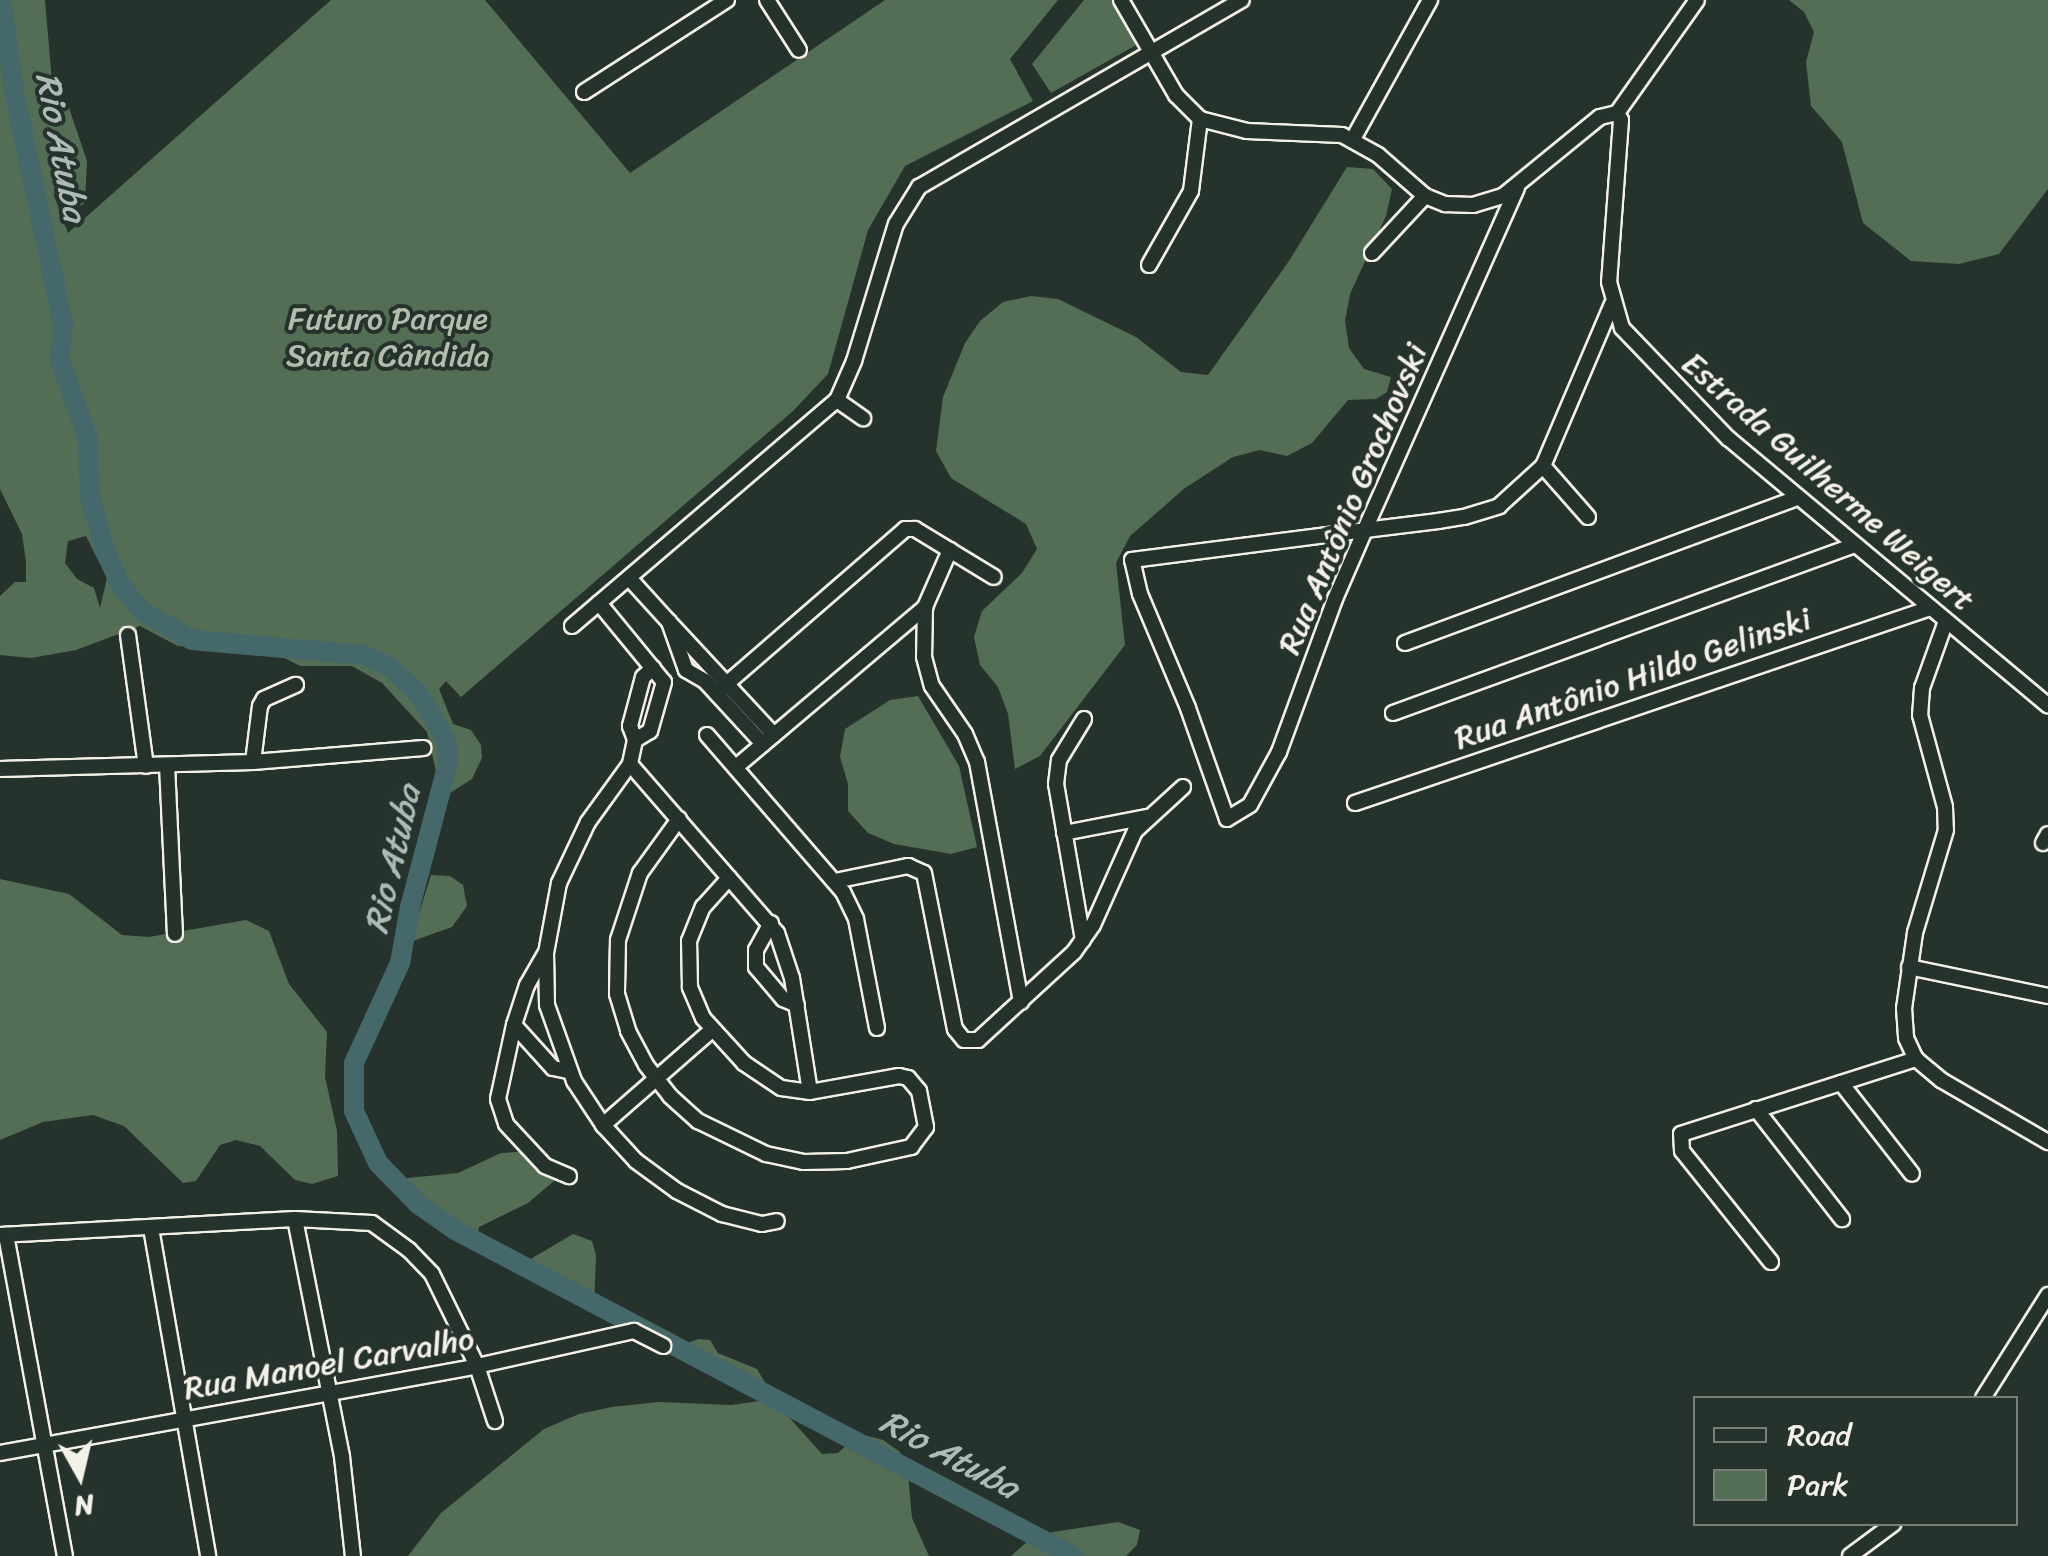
<!DOCTYPE html>
<html>
<head>
<meta charset="utf-8">
<style>
  body { margin:0 }
  #map { position:relative; width:2048px; height:1556px; overflow:hidden; background:#26332d; font-family:Sriracha,sans-serif }
  div>[style] { position:absolute }
  [style*='--x'] { left:calc(var(--x)*1px); top:calc(var(--y)*1px); width:calc(var(--w)*1px); rotate:calc(var(--a)*1deg) }
  .green>* { inset:0; background:#536e55 }
  .river>* { height:20px; margin:-10px; padding:0 10px; transform-origin:10px; border-radius:10px; background:#45686b }
  .roads { filter:drop-shadow(2px 0 #f4f1e8) drop-shadow(-2px 0 #f4f1e8) drop-shadow(0 2px #f4f1e8) drop-shadow(0 -2px #f4f1e8) }
  .minor>* { height:14px; margin:-7px; padding:0 7px; transform-origin:7px; border-radius:7px; background:#26332d }
  span { translate:-50% -50%; white-space:nowrap; text-align:center; line-height:1.15; -webkit-text-stroke:8px #26332d; paint-order:stroke }
  .park-label { font-size:32px; color:#b4bdad }
  .street-label { font-size:32px; color:#f4f1e8 }
  .water-label { font-size:35px; color:#aebab6; font-style:italic }
  .legend { position:absolute; left:1693px; top:1396px; width:325px; height:130px; box-sizing:border-box; background:#26332d; border:2px solid #787f78; margin:0; padding:12px 18px; list-style:none; font-size:30px; color:#f4f1e8 }
  .legend li { display:flex; align-items:center; gap:20px; height:50px }
  .legend b { width:50px; border:2px solid #787f78 }
  .north { position:absolute; left:30px; top:1426px; width:100px; height:100px; -webkit-text-stroke:8px #26332d; paint-order:stroke; rotate:172deg; font-size:28px; font-weight:700; line-height:40px; text-align:center; color:#f4f1e8 }
  .north::after { content:''; display:block; margin:auto; width:35px; height:45px; background:#f4f1e8; clip-path:polygon(50% 0,100% 100%,50% 72%,0 100%) }
</style>
</head>
<body>
<div id="map">
  <div class="green">
    <div style="clip-path:polygon(evenodd,0 0,45px 0,53px 93px,66px 99px,87px 161px,85px 203px,77px 208px,53px 193px,68px 233px,331px 0,485px 0,630px 173px,885px 0,1058px 0,1010px 59px,1033px 101px,905px 166px,868px 230px,828px 374px,793px 411px,461px 697px,446px 681px,439px 689px,453px 724px,471px 730px,481px 745px,482px 758px,472px 779px,442px 798px,427px 732px,382px 683px,352px 666px,300px 666px,277px 654px,178px 646px,140px 626px,76px 650px,31px 658px,0 655px,0 596px,15px 582px,26px 582px,26px 562px,22px 534px,0 489px,0 0,86px 536px,107px 578px,100px 608px,94px 588px,77px 579px,65px 563px,68px 541px,86px 536px)"></div>
    <div style="clip-path:polygon(1084px 0,1113px 0,1138px 44px,1051px 93px,1032px 64px)"></div>
    <div style="clip-path:polygon(1789px 0,2048px 0,2048px 189px,1999px 254px,1959px 264px,1911px 261px,1863px 223px,1842px 142px,1811px 106px,1806px 62px,1814px 32px,1804px 12px)"></div>
    <div style="clip-path:polygon(1347px 167px,1373px 169px,1392px 189px,1386px 216px,1350px 294px,1345px 321px,1349px 348px,1364px 369px,1391px 377px,1387px 392px,1376px 399px,1348px 400px,1312px 443px,1287px 456px,1260px 450px,1233px 457px,1185px 488px,1130px 536px,1116px 563px,1125px 645px,1040px 756px,1015px 769px,1008px 714px,998px 687px,980px 665px,974px 637px,982px 611px,1022px 573px,1037px 549px,1026px 524px,951px 478px,936px 451px,943px 397px,965px 343px,980px 321px,1003px 302px,1031px 296px,1058px 299px,1136px 337px,1181px 372px,1208px 375px,1289px 261px)"></div>
    <div style="clip-path:polygon(918px 696px,959px 766px,977px 847px,951px 854px,894px 844px,868px 833px,848px 811px,848px 784px,840px 757px,845px 729px,890px 700px)"></div>
    <div style="clip-path:polygon(431px 875px,450px 876px,463px 885px,467px 906px,452px 927px,410px 942px)"></div>
    <div style="clip-path:polygon(0 879px,69px 894px,122px 935px,149px 937px,246px 920px,269px 931px,289px 984px,327px 1032px,325px 1077px,337px 1131px,338px 1176px,312px 1184px,295px 1180px,260px 1146px,236px 1140px,220px 1145px,196px 1181px,183px 1183px,124px 1126px,93px 1115px,43px 1122px,0 1140px)"></div>
    <div style="clip-path:polygon(533px 1151px,555px 1165px,554px 1181px,528px 1203px,479px 1227px,476px 1244px,438px 1221px,398px 1179px,458px 1173px,501px 1153px)"></div>
    <div style="clip-path:polygon(573px 1234px,592px 1241px,596px 1255px,594px 1305px,519px 1266px)"></div>
    <div style="clip-path:polygon(699px 1339px,710px 1340px,718px 1353px,757px 1369px,778px 1405px,822px 1454px,838px 1453px,853px 1439px,864px 1435px,883px 1440px,900px 1452px,907px 1463px,912px 1518px,929px 1556px,408px 1556px,441px 1513px,544px 1429px,579px 1414px,612px 1407px,659px 1402px,732px 1405px,765px 1400px,768px 1392px,761px 1385px,678px 1346px)"></div>
    <div style="clip-path:polygon(1118px 1522px,1140px 1530px,1137px 1545px,1126px 1556px,1011px 1556px,1028px 1541px,1053px 1532px)"></div>
  </div>
  <div class="river">
    <div style="--x:1;--y:0;--w:97;--a:81.7"></div>
    <div style="--x:15;--y:96;--w:232;--a:78.1"></div>
    <div style="--x:63;--y:323;--w:37;--a:95"></div>
    <div style="--x:60;--y:360;--w:84;--a:70.5"></div>
    <div style="--x:88;--y:439;--w:57;--a:88"></div>
    <div style="--x:90;--y:496;--w:56;--a:74.5"></div>
    <div style="--x:105;--y:550;--w:37;--a:66"></div>
    <div style="--x:120;--y:584;--w:36;--a:51"></div>
    <div style="--x:143;--y:612;--w:56;--a:29.7"></div>
    <div style="--x:192;--y:640;--w:173;--a:5"></div>
    <div style="--x:364;--y:655;--w:29;--a:25"></div>
    <div style="--x:390;--y:667;--w:40;--a:43"></div>
    <div style="--x:419;--y:694;--w:56;--a:59.7"></div>
    <div style="--x:447;--y:742;--w:25;--a:90"></div>
    <div style="--x:447;--y:767;--w:145;--a:104.8"></div>
    <div style="--x:410;--y:907;--w:57;--a:100.1"></div>
    <div style="--x:400;--y:963;--w:110;--a:114.7"></div>
    <div style="--x:354;--y:1063;--w:48;--a:90"></div>
    <div style="--x:354;--y:1111;--w:57;--a:65.2"></div>
    <div style="--x:378;--y:1163;--w:57;--a:45.7"></div>
    <div style="--x:418;--y:1204;--w:45;--a:35.1"></div>
    <div style="--x:455;--y:1230;--w:699;--a:27.81"></div>
  </div>
  <div class="roads">
    <div class="minor">
      <div style="--x:767;--y:0;--w:59;--a:57.4"></div>
      <div style="--x:1121;--y:0;--w:110;--a:59.9"></div>
      <div style="--x:1176;--y:95;--w:34;--a:45"></div>
      <div style="--x:1200;--y:119;--w:49;--a:14.3"></div>
      <div style="--x:1247;--y:131;--w:95;--a:2.4"></div>
      <div style="--x:1342;--y:135;--w:41;--a:29.1"></div>
      <div style="--x:1378;--y:155;--w:62;--a:41.1"></div>
      <div style="--x:1425;--y:196;--w:22;--a:22"></div>
      <div style="--x:1445;--y:204;--w:28;--a:2"></div>
      <div style="--x:1473;--y:205;--w:31;--a:-17"></div>
      <div style="--x:1503;--y:196;--w:125;--a:-39.2"></div>
      <div style="--x:1600;--y:117;--w:17;--a:-13"></div>
      <div style="--x:584;--y:92;--w:170;--a:-32.8"></div>
      <div style="--x:1617;--y:113;--w:8;--a:60"></div>
      <div style="--x:1621;--y:120;--w:162;--a:94.2"></div>
      <div style="--x:1609;--y:282;--w:48;--a:74.2"></div>
      <div style="--x:1622;--y:328;--w:153;--a:46.1"></div>
      <div style="--x:1728;--y:438;--w:417;--a:39.9"></div>
      <div style="--x:1617;--y:113;--w:138;--a:-54.7"></div>
      <div style="--x:1353;--y:139;--w:159;--a:-61"></div>
      <div style="--x:1517;--y:188;--w:374;--a:114"></div>
      <div style="--x:1365;--y:530;--w:75;--a:113.5"></div>
      <div style="--x:1335;--y:599;--w:163;--a:110.1"></div>
      <div style="--x:1279;--y:752;--w:60;--a:118.7"></div>
      <div style="--x:1250;--y:805;--w:27;--a:149"></div>
      <div style="--x:1227;--y:819;--w:118;--a:-109.4"></div>
      <div style="--x:1188;--y:708;--w:124;--a:-112.8"></div>
      <div style="--x:1140;--y:594;--w:35;--a:-103"></div>
      <div style="--x:1132;--y:560;--w:235;--a:-7.3"></div>
      <div style="--x:1365;--y:530;--w:74;--a:-7"></div>
      <div style="--x:1438;--y:521;--w:26;--a:-9"></div>
      <div style="--x:1464;--y:517;--w:37;--a:-17"></div>
      <div style="--x:1499;--y:506;--w:59;--a:-42.3"></div>
      <div style="--x:1543;--y:466;--w:176;--a:-66.9"></div>
      <div style="--x:1372;--y:253;--w:78;--a:-47.1"></div>
      <div style="--x:1149;--y:265;--w:85;--a:-60.4"></div>
      <div style="--x:1191;--y:191;--w:73;--a:-82.9"></div>
      <div style="--x:837;--y:400;--w:32;--a:35"></div>
      <div style="--x:1543;--y:466;--w:68;--a:48.6"></div>
      <div style="--x:950;--y:550;--w:62;--a:113.7"></div>
      <div style="--x:925;--y:607;--w:50;--a:91.1"></div>
      <div style="--x:924;--y:657;--w:30;--a:75"></div>
      <div style="--x:932;--y:686;--w:58;--a:55.5"></div>
      <div style="--x:965;--y:734;--w:30;--a:67"></div>
      <div style="--x:977;--y:762;--w:244;--a:79.6"></div>
      <div style="--x:629;--y:578;--w:59;--a:47.7"></div>
      <div style="--x:599;--y:603;--w:102;--a:50.6"></div>
      <div style="--x:664;--y:682;--w:51;--a:105.9"></div>
      <div style="--x:650;--y:731;--w:17;--a:149"></div>
      <div style="--x:1946;--y:621;--w:71;--a:109.7"></div>
      <div style="--x:1922;--y:688;--w:27;--a:94"></div>
      <div style="--x:1920;--y:715;--w:95;--a:74.8"></div>
      <div style="--x:1945;--y:807;--w:23;--a:88"></div>
      <div style="--x:1946;--y:830;--w:108;--a:106.8"></div>
      <div style="--x:1915;--y:933;--w:76;--a:98.3"></div>
      <div style="--x:1904;--y:1008;--w:30;--a:86"></div>
      <div style="--x:1906;--y:1038;--w:23;--a:65"></div>
      <div style="--x:1916;--y:1059;--w:33;--a:40"></div>
      <div style="--x:1941;--y:1080;--w:124;--a:30.1"></div>
      <div style="--x:572;--y:626;--w:348;--a:-40.5"></div>
      <div style="--x:837;--y:400;--w:43;--a:-66.4"></div>
      <div style="--x:854;--y:361;--w:143;--a:-73"></div>
      <div style="--x:896;--y:224;--w:44;--a:-58.1"></div>
      <div style="--x:919;--y:187;--w:373;--a:-30.1"></div>
      <div style="--x:128;--y:635;--w:132;--a:82.2"></div>
      <div style="--x:1405;--y:643;--w:419;--a:-20.3"></div>
      <div style="--x:653;--y:668;--w:13;--a:138"></div>
      <div style="--x:643;--y:677;--w:51;--a:104.9"></div>
      <div style="--x:630;--y:726;--w:15;--a:70"></div>
      <div style="--x:635;--y:740;--w:25;--a:102"></div>
      <div style="--x:630;--y:764;--w:72;--a:125.9"></div>
      <div style="--x:588;--y:822;--w:68;--a:115.4"></div>
      <div style="--x:559;--y:883;--w:71;--a:100.5"></div>
      <div style="--x:546;--y:953;--w:52;--a:88.9"></div>
      <div style="--x:547;--y:1005;--w:81;--a:70.4"></div>
      <div style="--x:574;--y:1081;--w:53;--a:56.6"></div>
      <div style="--x:603;--y:1125;--w:49;--a:47.5"></div>
      <div style="--x:636;--y:1161;--w:51;--a:36.2"></div>
      <div style="--x:677;--y:1191;--w:51;--a:27.1"></div>
      <div style="--x:722;--y:1214;--w:41;--a:14"></div>
      <div style="--x:762;--y:1224;--w:15;--a:-11"></div>
      <div style="--x:716;--y:693;--w:250;--a:-40.9"></div>
      <div style="--x:905;--y:529;--w:10;--a:0"></div>
      <div style="--x:915;--y:529;--w:92;--a:31.3"></div>
      <div style="--x:1393;--y:713;--w:492;--a:-20"></div>
      <div style="--x:707;--y:735;--w:208;--a:49.1"></div>
      <div style="--x:843;--y:892;--w:30;--a:64"></div>
      <div style="--x:856;--y:919;--w:111;--a:79.1"></div>
      <div style="--x:763;--y:744;--w:86;--a:-132.6"></div>
      <div style="--x:705;--y:681;--w:22;--a:-150"></div>
      <div style="--x:686;--y:670;--w:51;--a:-109.5"></div>
      <div style="--x:669;--y:622;--w:154;--a:47.1"></div>
      <div style="--x:253;--y:762;--w:56;--a:-82.9"></div>
      <div style="--x:260;--y:706;--w:8;--a:-60"></div>
      <div style="--x:264;--y:699;--w:35;--a:-24"></div>
      <div style="--x:630;--y:764;--w:224;--a:49"></div>
      <div style="--x:777;--y:933;--w:47;--a:71.6"></div>
      <div style="--x:792;--y:978;--w:115;--a:81"></div>
      <div style="--x:167;--y:765;--w:169;--a:87.3"></div>
      <div style="--x:736;--y:767;--w:248;--a:-40.2"></div>
      <div style="--x:0;--y:769;--w:253;--a:-1.6"></div>
      <div style="--x:253;--y:762;--w:171;--a:-4.7"></div>
      <div style="--x:1355;--y:803;--w:607;--a:-18.73"></div>
      <div style="--x:679;--y:819;--w:67;--a:125.8"></div>
      <div style="--x:640;--y:873;--w:71;--a:108.2"></div>
      <div style="--x:618;--y:940;--w:54;--a:91.1"></div>
      <div style="--x:617;--y:994;--w:39;--a:73"></div>
      <div style="--x:628;--y:1031;--w:38;--a:62"></div>
      <div style="--x:646;--y:1065;--w:39;--a:52"></div>
      <div style="--x:670;--y:1096;--w:38;--a:42"></div>
      <div style="--x:698;--y:1121;--w:76;--a:25.9"></div>
      <div style="--x:766;--y:1154;--w:39;--a:12"></div>
      <div style="--x:804;--y:1162;--w:43;--a:-1.3"></div>
      <div style="--x:847;--y:1161;--w:66;--a:-12.3"></div>
      <div style="--x:911;--y:1147;--w:25;--a:-53"></div>
      <div style="--x:926;--y:1127;--w:37;--a:-101"></div>
      <div style="--x:919;--y:1091;--w:17;--a:-130"></div>
      <div style="--x:908;--y:1078;--w:9;--a:-167"></div>
      <div style="--x:899;--y:1076;--w:90;--a:169.8"></div>
      <div style="--x:810;--y:1092;--w:29;--a:-172"></div>
      <div style="--x:781;--y:1088;--w:45;--a:-146"></div>
      <div style="--x:744;--y:1063;--w:61;--a:-132.3"></div>
      <div style="--x:703;--y:1018;--w:34;--a:-113"></div>
      <div style="--x:690;--y:987;--w:46;--a:-91.2"></div>
      <div style="--x:689;--y:941;--w:37;--a:-68"></div>
      <div style="--x:703;--y:907;--w:39;--a:-48"></div>
      <div style="--x:1064;--y:833;--w:85;--a:-10.9"></div>
      <div style="--x:2043;--y:843;--w:10;--a:-61"></div>
      <div style="--x:835;--y:881;--w:75;--a:-11.6"></div>
      <div style="--x:908;--y:866;--w:17;--a:24"></div>
      <div style="--x:924;--y:873;--w:159;--a:78.8"></div>
      <div style="--x:955;--y:1029;--w:14;--a:51"></div>
      <div style="--x:964;--y:1040;--w:14;--a:0"></div>
      <div style="--x:978;--y:1040;--w:130;--a:-42.5"></div>
      <div style="--x:1074;--y:952;--w:33;--a:-55"></div>
      <div style="--x:1093;--y:925;--w:103;--a:-65.9"></div>
      <div style="--x:1135;--y:831;--w:65;--a:-42.5"></div>
      <div style="--x:771;--y:923;--w:31;--a:119"></div>
      <div style="--x:756;--y:950;--w:17;--a:90"></div>
      <div style="--x:756;--y:967;--w:42;--a:49.8"></div>
      <div style="--x:783;--y:999;--w:15;--a:23"></div>
      <div style="--x:1083;--y:940;--w:158;--a:-99.8"></div>
      <div style="--x:1056;--y:784;--w:24;--a:-83"></div>
      <div style="--x:1059;--y:760;--w:48;--a:-58.6"></div>
      <div style="--x:545;--y:954;--w:36;--a:120"></div>
      <div style="--x:527;--y:985;--w:42;--a:108"></div>
      <div style="--x:514;--y:1025;--w:76;--a:102.2"></div>
      <div style="--x:498;--y:1099;--w:26;--a:72"></div>
      <div style="--x:506;--y:1124;--w:57;--a:47.1"></div>
      <div style="--x:545;--y:1166;--w:26;--a:23"></div>
      <div style="--x:1909;--y:967;--w:142;--a:11.8"></div>
      <div style="--x:514;--y:1025;--w:58;--a:47.8"></div>
      <div style="--x:553;--y:1068;--w:16;--a:11"></div>
      <div style="--x:1841;--y:1083;--w:115;--a:52"></div>
      <div style="--x:1756;--y:1109;--w:140;--a:52"></div>
      <div style="--x:603;--y:1125;--w:145;--a:-41.1"></div>
      <div style="--x:295;--y:1219;--w:243;--a:78.8"></div>
      <div style="--x:342;--y:1457;--w:100;--a:83.7"></div>
      <div style="--x:151;--y:1228;--w:333;--a:80.1"></div>
      <div style="--x:0;--y:1235;--w:295;--a:-3.1"></div>
      <div style="--x:295;--y:1219;--w:77;--a:3"></div>
      <div style="--x:372;--y:1223;--w:46;--a:36.1"></div>
      <div style="--x:409;--y:1250;--w:33;--a:46"></div>
      <div style="--x:432;--y:1274;--w:102;--a:63.9"></div>
      <div style="--x:477;--y:1366;--w:58;--a:71.9"></div>
      <div style="--x:6;--y:1235;--w:326;--a:79.6"></div>
      <div style="--x:1771;--y:1262;--w:142;--a:-128.7"></div>
      <div style="--x:1682;--y:1151;--w:17;--a:-93"></div>
      <div style="--x:1681;--y:1134;--w:247;--a:-17.7"></div>
      <div style="--x:1983;--y:1398;--w:122;--a:-57.7"></div>
      <div style="--x:0;--y:1453;--w:485;--a:-10.3"></div>
      <div style="--x:477;--y:1366;--w:161;--a:-12.6"></div>
      <div style="--x:634;--y:1331;--w:33;--a:27"></div>
      <div style="--x:1850;--y:1556;--w:54;--a:-36.7"></div>
    </div>
  </div>
  <div class="park-label">
    <span style="left:388px;top:338px">Futuro Parque<br>Santa Cândida</span>
  </div>
  <div class="street-label">
    <span style="left:1828px;top:482px;rotate:41deg">Estrada Guilherme Weigert</span>
    <span style="left:1353px;top:499px;rotate:-67deg">Rua Antônio Grochovski</span>
    <span style="left:1633px;top:679px;rotate:-19deg">Rua Antônio Hildo Gelinski</span>
    <span style="left:329px;top:1364px;rotate:-10deg">Rua Manoel Carvalho</span>
  </div>
  <div class="water-label">
    <span style="left:62px;top:147px;rotate:79deg">Rio Atuba</span>
    <span style="left:392px;top:859px;rotate:-77deg">Rio Atuba</span>
    <span style="left:950px;top:1454px;rotate:28deg">Rio Atuba</span>
  </div>
  <ul class="legend">
  <li><b style="height:12px;background:#26332d"></b>Road</li>
  <li><b style="height:28px;background:#536e55"></b>Park</li>
  </ul>
  <div class="north">N</div>
</div>
</body>
</html>
